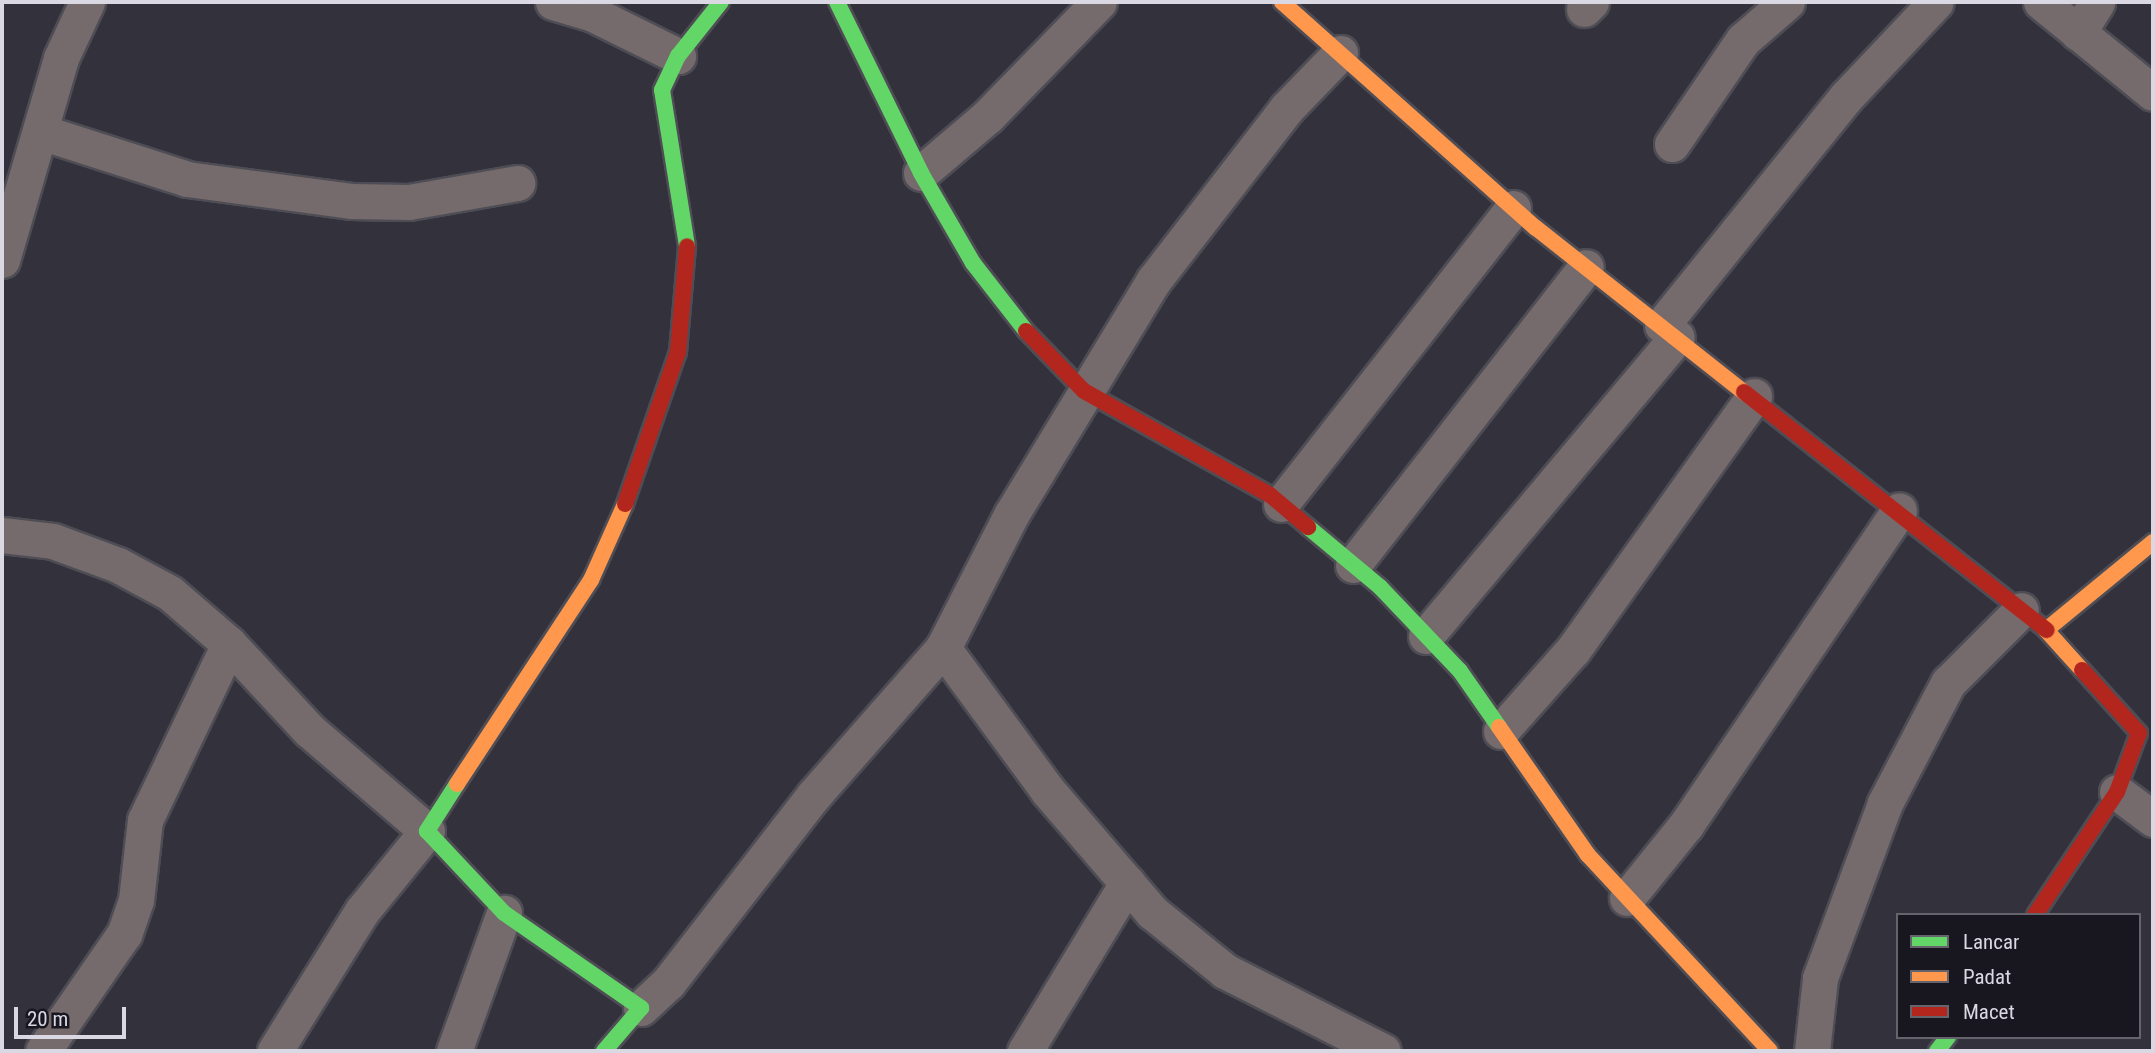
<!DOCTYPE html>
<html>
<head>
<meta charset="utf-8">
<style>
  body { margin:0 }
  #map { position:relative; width:2155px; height:1053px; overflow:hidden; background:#33313b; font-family:"Roboto Condensed",sans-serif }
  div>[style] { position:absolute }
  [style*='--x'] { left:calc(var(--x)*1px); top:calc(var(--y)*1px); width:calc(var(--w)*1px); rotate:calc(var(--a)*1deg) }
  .roads { filter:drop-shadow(2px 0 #4e4d55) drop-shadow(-2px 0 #4e4d55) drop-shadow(0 2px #4e4d55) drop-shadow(0 -2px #4e4d55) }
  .street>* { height:35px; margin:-17.5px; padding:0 17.5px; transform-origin:17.5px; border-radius:17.5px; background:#766b6c }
  .fast>* { height:16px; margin:-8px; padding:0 8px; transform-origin:8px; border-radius:8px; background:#63d668 }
  .slow>* { height:16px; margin:-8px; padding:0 8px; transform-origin:8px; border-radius:8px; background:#ff974d }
  .jam>* { height:16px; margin:-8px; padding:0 8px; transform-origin:8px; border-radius:8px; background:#b3261e }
  span { translate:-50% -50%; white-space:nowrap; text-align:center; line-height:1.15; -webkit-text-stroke:7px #18171f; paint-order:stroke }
  .frame { position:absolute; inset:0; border:4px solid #d9d8e3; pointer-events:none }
  .legend { position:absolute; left:1896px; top:913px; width:245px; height:126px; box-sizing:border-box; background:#18171f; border:2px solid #65646d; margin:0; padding:9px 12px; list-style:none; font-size:21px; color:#d9d8e3 }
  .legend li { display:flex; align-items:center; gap:14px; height:35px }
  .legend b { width:35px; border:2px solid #65646d }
  .scale { position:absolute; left:14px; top:1007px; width:112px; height:32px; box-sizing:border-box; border:4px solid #d9d8e3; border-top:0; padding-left:9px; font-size:21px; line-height:24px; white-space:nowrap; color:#d9d8e3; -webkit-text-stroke:5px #18171f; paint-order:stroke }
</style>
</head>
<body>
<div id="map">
  <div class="roads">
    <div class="street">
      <div style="--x:553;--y:2;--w:42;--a:16.7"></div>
      <div style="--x:593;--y:14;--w:95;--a:26.3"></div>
      <div style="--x:2041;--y:2;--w:144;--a:39.1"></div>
      <div style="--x:1584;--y:9;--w:10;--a:-45"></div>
      <div style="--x:2078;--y:33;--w:36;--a:-58"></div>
      <div style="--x:41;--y:132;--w:153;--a:17.8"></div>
      <div style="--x:187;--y:179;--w:165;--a:7.6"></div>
      <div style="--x:351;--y:201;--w:58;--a:1"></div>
      <div style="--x:409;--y:202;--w:110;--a:-10"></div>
      <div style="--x:1672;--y:144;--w:126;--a:-55.7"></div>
      <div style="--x:1743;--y:40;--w:58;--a:-40.8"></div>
      <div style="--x:921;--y:173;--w:88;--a:-40.4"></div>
      <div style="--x:988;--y:116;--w:159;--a:-45.8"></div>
      <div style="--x:2;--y:260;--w:210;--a:-73.7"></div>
      <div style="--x:61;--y:58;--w:62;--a:-65.1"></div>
      <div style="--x:1662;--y:325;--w:294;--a:-51.1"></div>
      <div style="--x:1847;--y:96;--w:129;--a:-46.6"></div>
      <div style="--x:1281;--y:504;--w:376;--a:-51.9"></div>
      <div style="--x:2;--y:535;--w:51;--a:6.7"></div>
      <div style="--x:53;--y:541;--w:69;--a:20.3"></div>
      <div style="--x:118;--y:565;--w:59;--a:28.3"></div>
      <div style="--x:170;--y:593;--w:78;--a:40.8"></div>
      <div style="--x:229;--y:644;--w:195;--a:115.5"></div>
      <div style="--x:145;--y:820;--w:81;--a:96.4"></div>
      <div style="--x:136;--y:900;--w:36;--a:109"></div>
      <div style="--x:124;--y:934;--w:142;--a:124.7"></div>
      <div style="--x:1353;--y:565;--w:378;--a:-52"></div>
      <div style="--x:1426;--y:636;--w:390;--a:-50"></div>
      <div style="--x:229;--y:644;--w:117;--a:47.1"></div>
      <div style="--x:309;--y:730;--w:155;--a:40.6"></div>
      <div style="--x:427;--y:831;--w:103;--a:129.1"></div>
      <div style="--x:362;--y:911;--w:165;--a:121.9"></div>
      <div style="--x:943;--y:648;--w:177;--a:53.7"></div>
      <div style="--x:1048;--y:791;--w:160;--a:49.3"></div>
      <div style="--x:1152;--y:912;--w:94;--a:38.9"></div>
      <div style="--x:1225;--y:971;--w:177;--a:26.9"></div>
      <div style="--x:1501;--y:731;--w:108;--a:-48.4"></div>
      <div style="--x:1573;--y:650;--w:312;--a:-54.5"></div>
      <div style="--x:2117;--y:792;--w:45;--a:36.9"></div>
      <div style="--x:1627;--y:898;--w:94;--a:-51.1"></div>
      <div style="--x:1686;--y:825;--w:380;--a:-55.9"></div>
      <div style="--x:641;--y:1008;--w:37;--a:-43"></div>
      <div style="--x:668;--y:983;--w:238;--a:-52.2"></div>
      <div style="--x:814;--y:795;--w:196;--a:-48.7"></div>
      <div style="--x:943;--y:648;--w:149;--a:-62.9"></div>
      <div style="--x:1011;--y:515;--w:275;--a:-58.7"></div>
      <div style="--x:1154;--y:280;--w:216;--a:-52.3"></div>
      <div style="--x:1286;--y:109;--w:78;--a:-46"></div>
      <div style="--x:454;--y:1051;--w:147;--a:-70.1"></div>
      <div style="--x:1025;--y:1051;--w:197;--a:-58.7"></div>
      <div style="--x:1812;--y:1051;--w:73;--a:-83.7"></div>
      <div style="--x:1820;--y:978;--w:187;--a:-69.6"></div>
      <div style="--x:1885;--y:803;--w:136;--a:-62.3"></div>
      <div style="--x:1948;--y:683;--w:103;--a:-45"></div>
    </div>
    <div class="fast">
      <div style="--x:837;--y:2;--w:191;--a:63.8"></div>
      <div style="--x:921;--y:173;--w:104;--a:60"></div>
      <div style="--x:973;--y:263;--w:86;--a:52.1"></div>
      <div style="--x:687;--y:246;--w:158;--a:-99.1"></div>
      <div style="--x:662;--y:90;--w:38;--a:-65"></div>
      <div style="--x:678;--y:56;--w:69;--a:-51.5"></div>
      <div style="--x:1308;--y:527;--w:94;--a:39.8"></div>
      <div style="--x:1380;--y:587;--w:116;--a:46.4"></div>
      <div style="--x:1460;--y:671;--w:68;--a:55.1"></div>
      <div style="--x:457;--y:784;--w:56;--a:122.6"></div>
      <div style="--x:427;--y:831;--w:112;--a:46.8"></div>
      <div style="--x:504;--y:913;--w:167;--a:34.7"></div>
      <div style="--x:641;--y:1008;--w:57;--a:130.7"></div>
      <div style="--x:1937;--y:1051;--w:18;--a:-52"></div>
    </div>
    <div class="slow">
      <div style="--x:1282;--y:2;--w:340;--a:41.7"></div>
      <div style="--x:1536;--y:228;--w:265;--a:38.3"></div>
      <div style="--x:2082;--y:670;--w:54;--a:-132"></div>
      <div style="--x:2046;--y:630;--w:139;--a:-39.4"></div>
      <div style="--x:1499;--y:727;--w:156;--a:55.2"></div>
      <div style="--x:1588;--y:855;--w:267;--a:47.1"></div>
      <div style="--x:457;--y:784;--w:244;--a:-56.7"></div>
      <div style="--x:591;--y:580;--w:83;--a:-65.9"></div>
    </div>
    <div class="jam">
      <div style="--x:1026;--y:331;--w:83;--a:46"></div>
      <div style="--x:1084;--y:391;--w:213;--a:29.2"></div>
      <div style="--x:1270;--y:495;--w:50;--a:40.1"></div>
      <div style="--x:1744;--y:392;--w:385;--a:38.2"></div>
      <div style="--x:625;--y:504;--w:161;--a:-70.8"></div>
      <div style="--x:678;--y:352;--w:106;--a:-85.1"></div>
      <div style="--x:2035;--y:915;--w:148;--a:-56.3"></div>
      <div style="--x:2117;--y:792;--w:63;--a:-69.6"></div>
      <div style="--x:2139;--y:733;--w:85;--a:-132.1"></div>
    </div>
  </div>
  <div class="frame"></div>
  <ul class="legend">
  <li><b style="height:9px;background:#63d668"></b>Lancar</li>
  <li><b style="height:9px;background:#ff974d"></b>Padat</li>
  <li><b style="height:9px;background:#b3261e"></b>Macet</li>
  </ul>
  <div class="scale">20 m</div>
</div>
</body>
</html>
